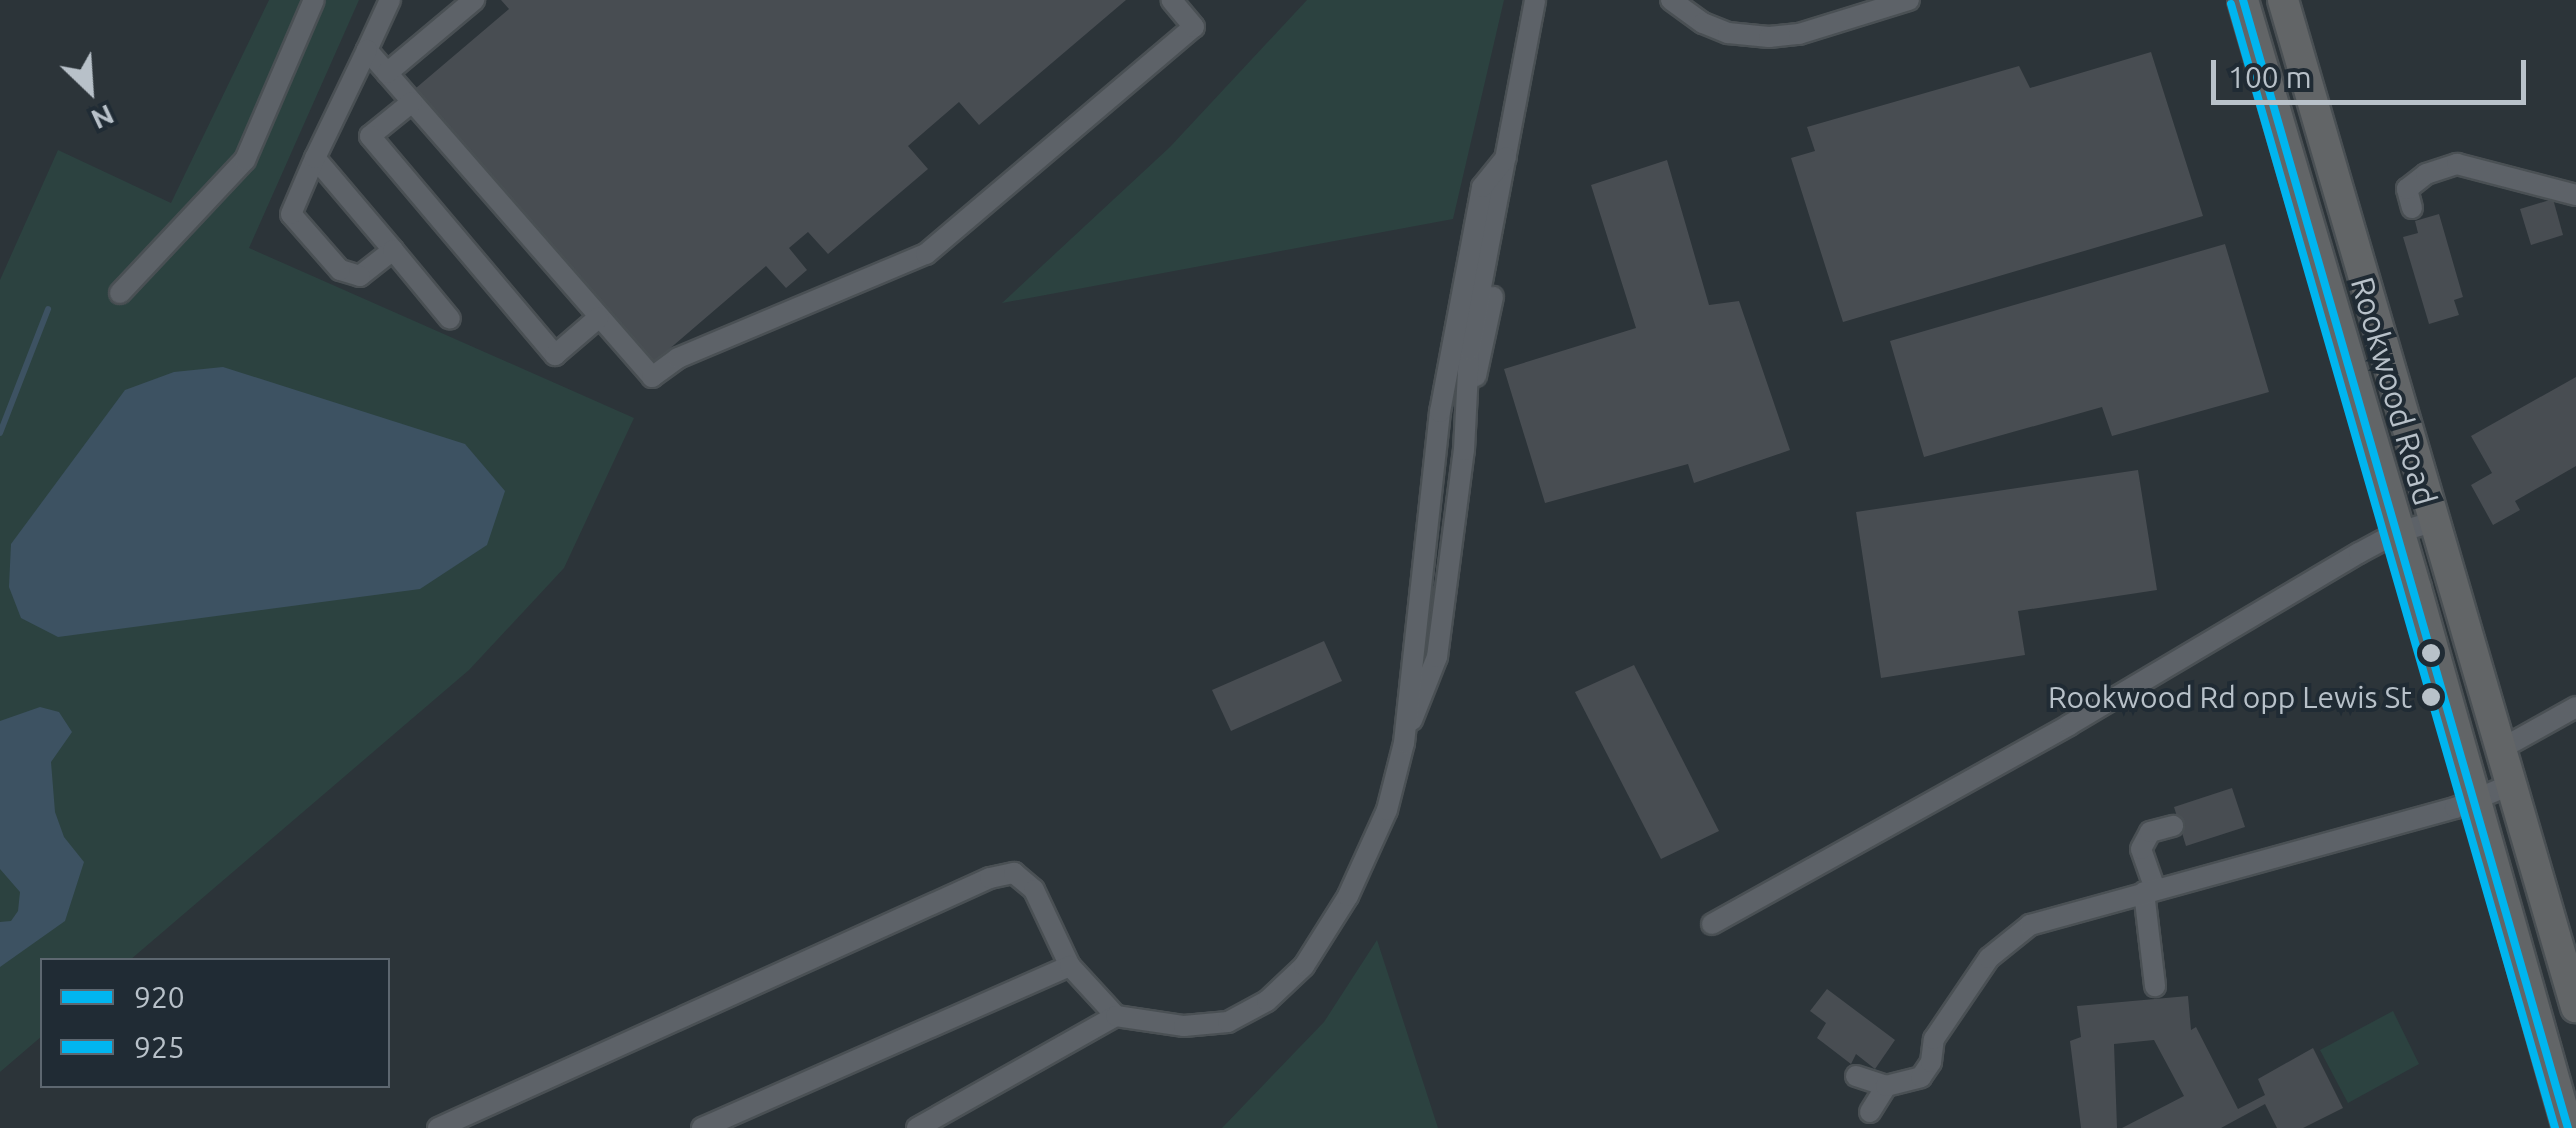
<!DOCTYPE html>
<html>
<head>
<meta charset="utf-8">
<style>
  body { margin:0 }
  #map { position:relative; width:2576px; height:1128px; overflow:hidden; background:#2c3439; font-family:Ubuntu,sans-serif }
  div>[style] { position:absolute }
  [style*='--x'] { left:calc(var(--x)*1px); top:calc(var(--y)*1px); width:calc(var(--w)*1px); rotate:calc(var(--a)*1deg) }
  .green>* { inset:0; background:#2c4240 }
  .water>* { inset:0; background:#3d5262 }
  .stream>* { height:6px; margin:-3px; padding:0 3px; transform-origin:3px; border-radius:3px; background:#3d5262 }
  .building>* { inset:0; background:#484d52 }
  .roads { filter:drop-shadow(2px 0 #4a5054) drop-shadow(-2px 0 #4a5054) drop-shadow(0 2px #4a5054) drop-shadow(0 -2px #4a5054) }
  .minor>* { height:20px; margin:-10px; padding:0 10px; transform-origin:10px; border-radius:10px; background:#5d6268 }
  .highway>* { height:30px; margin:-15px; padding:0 15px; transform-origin:15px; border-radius:15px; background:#626567 }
  .bus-1>* { height:8px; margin:-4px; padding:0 4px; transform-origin:4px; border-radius:4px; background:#00b5ef }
  .bus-2>* { height:8px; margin:-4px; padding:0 4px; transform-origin:4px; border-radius:4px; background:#00b5ef }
  .dots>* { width:28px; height:28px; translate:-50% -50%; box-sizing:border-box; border:5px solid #202b34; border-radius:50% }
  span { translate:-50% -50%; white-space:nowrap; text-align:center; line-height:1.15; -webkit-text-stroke:8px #202b34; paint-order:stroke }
  .bus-label { font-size:30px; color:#b8c1c9 }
  .right { translate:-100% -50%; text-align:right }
  .street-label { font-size:32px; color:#b8c1c9 }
  .legend { position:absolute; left:40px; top:958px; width:350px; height:130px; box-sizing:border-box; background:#202b34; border:2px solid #5d6770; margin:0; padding:12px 18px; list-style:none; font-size:30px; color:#b8c1c9 }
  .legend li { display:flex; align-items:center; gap:20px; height:50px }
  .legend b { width:50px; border:2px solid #5d6770 }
  .north { position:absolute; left:40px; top:40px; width:100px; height:100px; -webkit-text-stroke:8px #202b34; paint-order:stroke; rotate:155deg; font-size:28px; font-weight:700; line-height:40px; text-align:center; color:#b8c1c9 }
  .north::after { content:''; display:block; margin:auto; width:35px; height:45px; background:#b8c1c9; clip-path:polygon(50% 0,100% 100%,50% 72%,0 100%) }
  .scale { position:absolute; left:2211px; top:60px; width:315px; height:45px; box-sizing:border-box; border:5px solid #b8c1c9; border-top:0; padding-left:12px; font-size:30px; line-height:35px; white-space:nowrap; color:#b8c1c9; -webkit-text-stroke:8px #202b34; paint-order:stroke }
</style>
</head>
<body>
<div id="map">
  <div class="green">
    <div style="clip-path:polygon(269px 0,359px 0,249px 248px,634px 418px,564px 568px,469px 670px,130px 960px,42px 960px,42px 1036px,0 1072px,0 280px,58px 150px,171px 203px)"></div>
    <div style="clip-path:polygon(1307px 0,1504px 0,1453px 219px,1002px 303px,1170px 147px)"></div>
    <div style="clip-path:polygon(1377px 940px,1438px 1128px,1222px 1128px,1324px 1022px)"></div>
    <div style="clip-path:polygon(2393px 1011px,2419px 1064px,2348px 1103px,2320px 1050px)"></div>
  </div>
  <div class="water">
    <div style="clip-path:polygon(223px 367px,465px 444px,505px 491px,487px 545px,420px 589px,58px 637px,21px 618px,9px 587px,11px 544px,125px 390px,174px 372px)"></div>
    <div style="clip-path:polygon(40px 707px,59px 712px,72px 732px,51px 762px,55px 812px,64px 837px,84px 862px,65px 921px,0 967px,0 922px,11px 921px,18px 911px,20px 892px,0 869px,0 721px)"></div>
  </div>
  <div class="stream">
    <div style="--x:0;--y:433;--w:133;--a:-68.8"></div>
  </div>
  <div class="building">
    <div style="clip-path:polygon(501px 0,1126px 0,979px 125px,959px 102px,908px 146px,928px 169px,828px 254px,808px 232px,789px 248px,807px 270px,786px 288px,766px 266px,653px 363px,416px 88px,509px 9px)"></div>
    <div style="clip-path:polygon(2151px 52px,2203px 216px,1843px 322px,1791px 158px,1815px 151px,1807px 127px,2019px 66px,2030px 88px)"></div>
    <div style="clip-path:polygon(1667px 160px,1709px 305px,1739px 301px,1790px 450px,1694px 483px,1688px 464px,1545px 503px,1504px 369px,1636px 328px,1591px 185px)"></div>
    <div style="clip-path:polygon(2553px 199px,2563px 235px,2531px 245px,2520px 209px)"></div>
    <div style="clip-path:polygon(2439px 214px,2463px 297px,2454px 300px,2459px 315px,2429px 324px,2403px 237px,2418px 233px,2415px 221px)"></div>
    <div style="clip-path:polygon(2225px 244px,2269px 392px,2112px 436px,2102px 407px,1924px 457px,1890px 341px)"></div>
    <div style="clip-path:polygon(2576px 377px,2576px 466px,2515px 501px,2520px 510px,2493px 525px,2471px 485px,2492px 473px,2471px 436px)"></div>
    <div style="clip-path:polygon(2138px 470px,2157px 590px,2018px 611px,2025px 655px,1881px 678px,1856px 512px)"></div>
    <div style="clip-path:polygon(1428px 585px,1437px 586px,1433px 612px,1424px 611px)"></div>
    <div style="clip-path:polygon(1324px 641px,1342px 681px,1231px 731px,1212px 690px)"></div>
    <div style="clip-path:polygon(1634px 665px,1719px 831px,1661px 859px,1575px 692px)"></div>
    <div style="clip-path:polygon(2232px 788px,2245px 827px,2186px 846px,2174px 807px)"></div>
    <div style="clip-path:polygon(1827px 989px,1895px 1040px,1875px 1069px,1856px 1054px,1851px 1064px,1817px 1038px,1826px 1023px,1810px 1011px)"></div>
    <div style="clip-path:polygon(2188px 996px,2191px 1030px,2196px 1027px,2238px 1109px,2265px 1095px,2258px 1079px,2313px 1048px,2343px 1108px,2303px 1128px,2277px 1128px,2265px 1104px,2221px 1128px,2122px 1128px,2184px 1096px,2154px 1040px,2114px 1044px,2117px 1128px,2081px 1128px,2070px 1041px,2081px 1037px,2077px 1006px)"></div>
  </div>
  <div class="roads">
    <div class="minor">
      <div style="--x:390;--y:0;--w:55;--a:114.7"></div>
      <div style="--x:367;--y:50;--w:434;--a:48.9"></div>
      <div style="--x:652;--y:377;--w:32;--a:-36"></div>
      <div style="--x:678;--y:358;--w:269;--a:-22.8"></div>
      <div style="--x:926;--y:254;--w:351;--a:-40.3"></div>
      <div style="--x:1194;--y:27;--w:35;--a:-130"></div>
      <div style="--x:1671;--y:0;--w:39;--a:36"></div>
      <div style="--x:1703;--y:23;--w:27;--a:22"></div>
      <div style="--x:1728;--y:33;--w:41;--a:5.6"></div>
      <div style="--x:1769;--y:37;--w:30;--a:-6"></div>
      <div style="--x:1799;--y:34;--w:115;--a:-17.2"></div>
      <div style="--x:387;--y:73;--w:114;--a:-40"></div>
      <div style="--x:412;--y:102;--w:54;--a:141"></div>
      <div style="--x:370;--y:136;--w:287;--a:49.8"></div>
      <div style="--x:555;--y:355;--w:57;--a:-40.7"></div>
      <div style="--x:315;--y:158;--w:121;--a:49.7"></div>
      <div style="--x:393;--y:250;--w:42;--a:141.8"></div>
      <div style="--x:360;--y:276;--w:21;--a:-163"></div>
      <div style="--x:340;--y:270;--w:74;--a:-131.2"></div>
      <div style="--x:291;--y:214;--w:61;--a:-66.8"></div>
      <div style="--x:315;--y:158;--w:120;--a:-64.3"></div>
      <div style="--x:2412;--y:208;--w:20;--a:-105"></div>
      <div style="--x:2407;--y:189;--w:24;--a:-38"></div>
      <div style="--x:2426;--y:174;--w:33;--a:-18"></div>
      <div style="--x:2457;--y:164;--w:123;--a:14.6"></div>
      <div style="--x:393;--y:250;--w:89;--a:50.4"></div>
      <div style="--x:120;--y:293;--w:183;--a:-46.8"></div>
      <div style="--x:245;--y:160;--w:174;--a:-66.7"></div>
      <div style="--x:1476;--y:376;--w:81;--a:-77.9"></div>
      <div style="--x:1412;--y:720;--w:68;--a:-68.4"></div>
      <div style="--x:1437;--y:657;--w:209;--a:-82.6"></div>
      <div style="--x:1464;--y:450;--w:100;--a:-87.1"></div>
      <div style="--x:1469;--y:350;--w:356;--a:-79.3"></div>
      <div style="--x:2499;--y:750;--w:88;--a:-29.2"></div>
      <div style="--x:2155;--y:889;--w:42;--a:-109.3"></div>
      <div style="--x:2141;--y:849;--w:19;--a:-62"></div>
      <div style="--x:2150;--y:832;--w:24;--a:-15"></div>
      <div style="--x:2144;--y:892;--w:95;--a:83.3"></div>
      <div style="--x:1712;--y:924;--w:409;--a:-29.1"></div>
      <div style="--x:2069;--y:725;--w:337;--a:-30.7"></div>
      <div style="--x:2359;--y:553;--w:44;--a:-28.3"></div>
      <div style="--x:2398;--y:532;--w:36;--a:-16"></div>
      <div style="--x:1856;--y:1076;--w:32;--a:18"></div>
      <div style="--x:1870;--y:1112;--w:31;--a:-58"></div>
      <div style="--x:1886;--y:1086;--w:36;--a:-14"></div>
      <div style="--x:1921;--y:1077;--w:18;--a:-56"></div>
      <div style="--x:1931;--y:1062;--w:23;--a:-83"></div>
      <div style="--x:1934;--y:1039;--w:98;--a:-55.8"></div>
      <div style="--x:1989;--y:958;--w:53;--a:-38.8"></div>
      <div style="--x:2030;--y:925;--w:441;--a:-15.4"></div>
      <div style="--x:2455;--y:808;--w:60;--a:-22.7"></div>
      <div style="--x:438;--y:1128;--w:606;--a:-24.37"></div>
      <div style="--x:990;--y:878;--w:25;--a:-12"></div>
      <div style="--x:1014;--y:873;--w:26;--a:40"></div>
      <div style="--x:1034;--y:890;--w:84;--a:64.7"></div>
      <div style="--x:702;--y:1128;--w:402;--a:-23.8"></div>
      <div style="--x:1070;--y:966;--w:68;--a:47.4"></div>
      <div style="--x:917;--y:1128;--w:228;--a:-29.4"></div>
      <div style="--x:1116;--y:1016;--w:69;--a:8.4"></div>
      <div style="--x:1184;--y:1026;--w:44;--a:-5.2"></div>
      <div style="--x:1228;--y:1022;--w:44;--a:-28.3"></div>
      <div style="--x:1267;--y:1001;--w:51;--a:-43.4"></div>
      <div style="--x:1304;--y:966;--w:83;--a:-57.8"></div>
      <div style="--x:1348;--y:896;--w:94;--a:-65.6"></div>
      <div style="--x:1387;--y:810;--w:69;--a:-75.8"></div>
      <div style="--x:1404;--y:743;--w:333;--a:-83.8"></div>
      <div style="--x:1440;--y:412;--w:229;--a:-79.4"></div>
      <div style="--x:1482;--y:187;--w:38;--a:-51"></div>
    </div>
    <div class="highway">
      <div style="--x:2243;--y:0;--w:613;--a:73.61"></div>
      <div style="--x:2416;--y:588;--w:561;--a:74.28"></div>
      <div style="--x:2283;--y:0;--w:1049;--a:73.78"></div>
    </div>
  </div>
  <div class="bus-1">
    <div style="--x:2243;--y:0;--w:1174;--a:73.93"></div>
  </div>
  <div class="bus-2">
    <div style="--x:2231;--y:4;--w:1170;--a:73.92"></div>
  </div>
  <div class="dots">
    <div style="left:2431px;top:653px;background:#b8c1c9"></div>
    <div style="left:2431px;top:697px;background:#b8c1c9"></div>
  </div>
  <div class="bus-label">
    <span class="right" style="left:2412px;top:697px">Rookwood Rd opp Lewis St</span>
  </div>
  <div class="street-label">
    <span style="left:2394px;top:391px;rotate:74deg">Rookwood Road</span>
  </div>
  <ul class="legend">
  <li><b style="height:12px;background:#00b5ef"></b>920</li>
  <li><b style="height:12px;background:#00b5ef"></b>925</li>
  </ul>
  <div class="north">N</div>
  <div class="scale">100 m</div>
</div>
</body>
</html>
